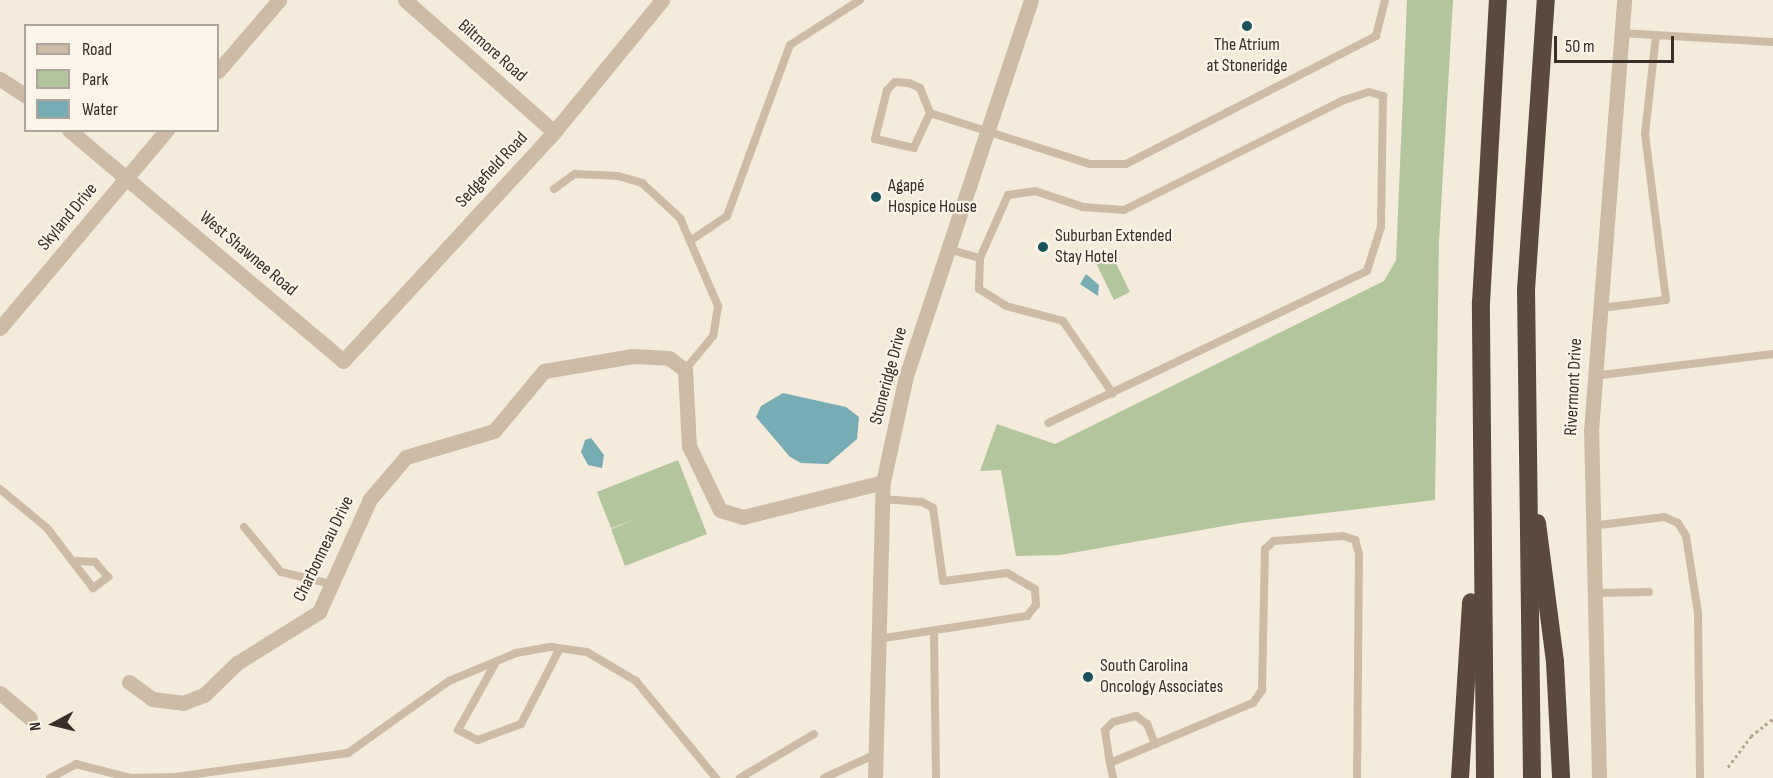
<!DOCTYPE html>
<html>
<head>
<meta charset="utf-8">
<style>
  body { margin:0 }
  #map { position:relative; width:1773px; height:778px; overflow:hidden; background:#f4ebdb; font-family:"Sofia Sans Condensed",sans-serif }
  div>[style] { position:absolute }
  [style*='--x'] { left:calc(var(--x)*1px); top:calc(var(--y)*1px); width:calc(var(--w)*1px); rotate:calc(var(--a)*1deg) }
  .green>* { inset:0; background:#b3c59a }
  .water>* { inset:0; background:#78acb4 }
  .path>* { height:3px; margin-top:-1.5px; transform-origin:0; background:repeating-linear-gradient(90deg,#b9a590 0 3px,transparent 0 6px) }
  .service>* { height:8px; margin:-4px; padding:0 4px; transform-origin:4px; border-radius:4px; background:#cebba6 }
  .minor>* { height:15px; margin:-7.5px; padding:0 7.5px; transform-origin:7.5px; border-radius:7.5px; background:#cebba6 }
  .tertiary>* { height:15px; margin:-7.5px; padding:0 7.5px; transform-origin:7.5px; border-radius:7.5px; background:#cebba6 }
  .motorway>* { height:18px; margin:-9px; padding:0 9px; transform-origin:9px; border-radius:9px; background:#5b493e }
  .dots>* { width:16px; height:16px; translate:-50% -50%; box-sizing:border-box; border:3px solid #fbf4e8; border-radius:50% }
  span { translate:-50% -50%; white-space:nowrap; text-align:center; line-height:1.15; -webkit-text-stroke:4.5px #fbf4e8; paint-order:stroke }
  .poi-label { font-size:18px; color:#392e28 }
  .left { translate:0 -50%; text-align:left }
  .street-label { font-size:18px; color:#392e28 }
  .legend { position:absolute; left:24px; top:24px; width:195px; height:108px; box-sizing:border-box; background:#fbf4e8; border:2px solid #ada59b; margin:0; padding:8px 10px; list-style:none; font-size:18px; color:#392e28 }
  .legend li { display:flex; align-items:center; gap:12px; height:30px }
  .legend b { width:30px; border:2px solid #ada59b }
  .north { position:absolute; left:24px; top:694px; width:60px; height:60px; -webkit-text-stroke:4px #fbf4e8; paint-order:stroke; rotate:263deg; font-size:16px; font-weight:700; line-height:24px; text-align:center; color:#392e28 }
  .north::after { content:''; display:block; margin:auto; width:21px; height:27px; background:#392e28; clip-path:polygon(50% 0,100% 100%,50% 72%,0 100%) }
  .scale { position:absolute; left:1554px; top:36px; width:120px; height:27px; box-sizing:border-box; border:3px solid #392e28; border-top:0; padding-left:8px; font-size:18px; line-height:21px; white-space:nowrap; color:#392e28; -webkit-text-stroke:4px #fbf4e8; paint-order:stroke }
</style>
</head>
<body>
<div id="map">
  <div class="green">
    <div style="clip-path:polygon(1407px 0,1453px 0,1439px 242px,1435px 500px,1241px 523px,1060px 555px,1016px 556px,1001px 470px,980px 471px,997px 424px,1055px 444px,1384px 281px,1396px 260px)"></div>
    <div style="clip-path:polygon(1112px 255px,1130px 292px,1114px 300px,1096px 263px)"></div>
    <div style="clip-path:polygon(678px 460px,707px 534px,625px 566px,611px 529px,639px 518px,611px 528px,597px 492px)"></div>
  </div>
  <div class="water">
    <div style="clip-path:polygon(1086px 274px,1099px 285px,1098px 296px,1080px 284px)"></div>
    <div style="clip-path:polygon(783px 393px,846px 407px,859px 417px,857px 439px,828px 464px,801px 463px,790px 457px,756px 417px,761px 406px)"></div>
    <div style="clip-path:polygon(591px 438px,604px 455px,602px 468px,588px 465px,581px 452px,585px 440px)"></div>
  </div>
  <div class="path">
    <div style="--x:1728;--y:767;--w:39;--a:-53"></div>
    <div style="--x:1751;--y:736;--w:28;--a:-38"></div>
  </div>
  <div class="service">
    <div style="--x:1621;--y:33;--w:152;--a:3.4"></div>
    <div style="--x:930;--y:113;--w:38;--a:115"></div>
    <div style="--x:914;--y:148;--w:40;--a:-167"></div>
    <div style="--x:875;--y:139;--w:50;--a:-76.2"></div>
    <div style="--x:887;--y:90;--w:11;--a:-45"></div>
    <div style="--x:895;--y:82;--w:14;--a:4"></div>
    <div style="--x:909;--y:83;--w:12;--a:24"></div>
    <div style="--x:920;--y:88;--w:27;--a:68"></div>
    <div style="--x:930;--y:113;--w:168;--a:17.7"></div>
    <div style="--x:1090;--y:164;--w:36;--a:0"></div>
    <div style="--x:1126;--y:164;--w:281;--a:-27.1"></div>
    <div style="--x:1376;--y:36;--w:37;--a:-76"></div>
    <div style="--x:554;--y:189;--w:26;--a:-36"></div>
    <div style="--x:575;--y:174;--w:43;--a:2.7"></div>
    <div style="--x:618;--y:176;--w:25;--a:16"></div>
    <div style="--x:642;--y:183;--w:52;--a:42.6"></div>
    <div style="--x:680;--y:218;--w:96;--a:66.6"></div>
    <div style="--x:718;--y:306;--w:30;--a:99"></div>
    <div style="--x:713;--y:336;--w:44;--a:129.5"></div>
    <div style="--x:693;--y:239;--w:41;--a:-34.1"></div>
    <div style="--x:727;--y:216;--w:182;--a:-69.8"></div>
    <div style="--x:790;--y:45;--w:83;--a:-32.7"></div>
    <div style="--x:948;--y:249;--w:33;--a:16"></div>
    <div style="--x:980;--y:258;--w:69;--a:-66"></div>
    <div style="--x:1008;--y:195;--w:27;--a:-8"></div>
    <div style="--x:1035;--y:191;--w:51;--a:18.4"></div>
    <div style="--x:1083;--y:207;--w:41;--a:4.2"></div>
    <div style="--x:1124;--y:210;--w:246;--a:-26.6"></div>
    <div style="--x:1344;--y:100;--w:26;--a:-18"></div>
    <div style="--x:1369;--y:92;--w:15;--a:16"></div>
    <div style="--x:1383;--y:96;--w:131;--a:90.9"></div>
    <div style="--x:1381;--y:227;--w:46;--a:107.7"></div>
    <div style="--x:1367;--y:271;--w:353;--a:154.5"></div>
    <div style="--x:980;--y:258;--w:31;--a:92"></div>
    <div style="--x:979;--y:289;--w:32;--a:32"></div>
    <div style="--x:1006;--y:306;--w:59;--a:14.7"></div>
    <div style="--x:1063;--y:321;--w:88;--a:55.6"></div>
    <div style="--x:1601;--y:308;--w:65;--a:-7"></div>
    <div style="--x:1666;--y:300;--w:167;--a:-97.2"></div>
    <div style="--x:1645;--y:134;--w:99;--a:-83.6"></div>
    <div style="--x:1593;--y:376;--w:181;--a:-7"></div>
    <div style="--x:0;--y:489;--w:61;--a:39.7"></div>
    <div style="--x:47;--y:528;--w:76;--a:52.5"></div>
    <div style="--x:93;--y:588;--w:19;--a:-36"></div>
    <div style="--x:108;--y:577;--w:20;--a:-131"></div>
    <div style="--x:95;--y:562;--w:18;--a:-177"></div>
    <div style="--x:1591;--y:526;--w:74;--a:-7"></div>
    <div style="--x:1664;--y:517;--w:15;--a:23"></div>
    <div style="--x:1678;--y:523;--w:15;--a:58"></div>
    <div style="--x:1686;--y:536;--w:78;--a:81.1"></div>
    <div style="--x:1698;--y:613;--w:165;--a:89.3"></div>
    <div style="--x:244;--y:527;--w:58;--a:50.6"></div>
    <div style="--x:281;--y:572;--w:51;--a:13.5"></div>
    <div style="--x:1593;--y:593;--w:56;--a:-1"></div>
    <div style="--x:934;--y:632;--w:146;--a:89.2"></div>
    <div style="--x:878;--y:639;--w:151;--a:-8.8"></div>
    <div style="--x:1027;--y:616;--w:14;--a:-51"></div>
    <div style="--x:1036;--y:605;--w:16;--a:-94"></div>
    <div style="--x:1035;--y:589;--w:32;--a:-150"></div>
    <div style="--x:1007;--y:573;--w:64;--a:172.9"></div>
    <div style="--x:943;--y:581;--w:74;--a:-97.8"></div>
    <div style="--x:933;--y:508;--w:13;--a:-151"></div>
    <div style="--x:922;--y:502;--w:40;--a:-175.7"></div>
    <div style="--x:496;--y:662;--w:78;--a:119.2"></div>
    <div style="--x:458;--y:730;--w:22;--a:27"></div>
    <div style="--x:478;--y:740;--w:46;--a:-20.4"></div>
    <div style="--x:521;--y:724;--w:85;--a:-62.8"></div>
    <div style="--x:1110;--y:763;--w:33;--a:-99"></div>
    <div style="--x:1105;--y:730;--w:11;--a:-45"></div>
    <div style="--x:1113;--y:722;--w:24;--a:-15"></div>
    <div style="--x:1136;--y:716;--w:14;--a:36"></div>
    <div style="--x:1147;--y:724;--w:22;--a:68"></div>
    <div style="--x:50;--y:778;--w:30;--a:-28"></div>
    <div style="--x:76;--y:764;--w:57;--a:14.3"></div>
    <div style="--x:131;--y:778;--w:44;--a:-1.3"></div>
    <div style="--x:175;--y:777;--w:175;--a:-7.9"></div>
    <div style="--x:348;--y:753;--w:124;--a:-35.5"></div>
    <div style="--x:449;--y:681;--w:73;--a:-22.7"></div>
    <div style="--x:516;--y:653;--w:36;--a:-10"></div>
    <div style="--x:551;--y:647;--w:36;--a:8"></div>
    <div style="--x:587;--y:652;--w:57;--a:30.6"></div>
    <div style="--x:636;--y:681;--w:126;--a:50.5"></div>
    <div style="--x:740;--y:778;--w:86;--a:-30.7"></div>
    <div style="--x:824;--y:778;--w:57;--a:-24.8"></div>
    <div style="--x:1113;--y:778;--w:15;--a:-101"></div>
    <div style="--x:1110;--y:763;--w:155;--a:-22.8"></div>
    <div style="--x:1253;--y:703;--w:16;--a:-55"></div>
    <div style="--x:1262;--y:690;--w:141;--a:-88.8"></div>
    <div style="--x:1265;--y:549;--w:12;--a:-42"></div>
    <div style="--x:1274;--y:541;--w:69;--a:-4.1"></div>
    <div style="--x:1343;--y:536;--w:13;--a:18"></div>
    <div style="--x:1355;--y:540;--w:15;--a:74"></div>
    <div style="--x:1359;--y:554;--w:224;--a:90.5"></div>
  </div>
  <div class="minor">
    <div style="--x:405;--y:0;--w:199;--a:41.5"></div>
    <div style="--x:0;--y:79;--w:31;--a:33"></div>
    <div style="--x:69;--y:130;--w:358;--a:40.1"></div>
    <div style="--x:343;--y:361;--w:311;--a:-47.3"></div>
    <div style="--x:554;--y:132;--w:171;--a:-50.7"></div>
    <div style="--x:129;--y:682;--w:29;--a:36"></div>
    <div style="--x:152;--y:699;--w:31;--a:7"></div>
    <div style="--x:183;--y:703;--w:22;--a:-21"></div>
    <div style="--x:204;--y:695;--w:46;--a:-44.1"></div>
    <div style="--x:237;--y:663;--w:97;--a:-31.9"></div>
    <div style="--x:319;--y:612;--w:124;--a:-65.7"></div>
    <div style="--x:370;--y:499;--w:55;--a:-49.4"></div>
    <div style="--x:406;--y:457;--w:92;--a:-16.5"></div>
    <div style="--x:494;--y:431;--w:78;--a:-50.2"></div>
    <div style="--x:544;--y:371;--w:90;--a:-9.6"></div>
    <div style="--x:633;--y:356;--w:36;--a:3"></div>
    <div style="--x:669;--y:358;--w:20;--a:37"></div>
    <div style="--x:685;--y:370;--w:76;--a:87"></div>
    <div style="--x:689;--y:446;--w:71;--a:64.2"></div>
    <div style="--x:720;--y:510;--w:24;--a:17"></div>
    <div style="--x:743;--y:517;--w:144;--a:-14"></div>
    <div style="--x:0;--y:693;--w:39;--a:40"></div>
    <div style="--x:1599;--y:778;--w:347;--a:-91.3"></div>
    <div style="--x:1591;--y:431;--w:432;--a:-85.6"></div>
  </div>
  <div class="tertiary">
    <div style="--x:218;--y:71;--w:94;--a:-49.3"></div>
    <div style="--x:0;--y:328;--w:259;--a:-49.9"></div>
    <div style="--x:875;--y:778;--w:296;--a:-88.5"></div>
    <div style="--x:883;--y:482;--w:108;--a:-77.8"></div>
    <div style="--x:906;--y:376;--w:396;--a:-71.6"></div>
  </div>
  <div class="motorway">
    <div style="--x:1537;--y:523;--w:140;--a:82.6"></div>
    <div style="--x:1555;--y:662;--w:116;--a:87"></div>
    <div style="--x:1460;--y:778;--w:176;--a:-86.4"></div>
    <div style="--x:1485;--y:778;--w:475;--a:-90.5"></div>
    <div style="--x:1481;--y:303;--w:303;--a:-86.8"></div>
    <div style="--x:1532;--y:778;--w:488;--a:-90.7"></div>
    <div style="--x:1526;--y:290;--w:291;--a:-86.1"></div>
  </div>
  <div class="dots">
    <div style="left:1247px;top:26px;background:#19545e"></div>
    <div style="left:876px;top:197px;background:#19545e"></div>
    <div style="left:1043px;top:247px;background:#19545e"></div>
    <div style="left:1088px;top:677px;background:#19545e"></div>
  </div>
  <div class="poi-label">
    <span style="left:1247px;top:56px">The Atrium<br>at Stoneridge</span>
    <span class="left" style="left:888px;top:197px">Agapé<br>Hospice House</span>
    <span class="left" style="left:1055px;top:247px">Suburban Extended<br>Stay Hotel</span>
    <span class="left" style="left:1100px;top:677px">South Carolina<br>Oncology Associates</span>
  </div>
  <div class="street-label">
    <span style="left:492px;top:51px;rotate:41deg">Biltmore Road</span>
    <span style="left:492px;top:170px;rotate:-47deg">Sedgefield Road</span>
    <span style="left:68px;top:217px;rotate:-50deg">Skyland Drive</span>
    <span style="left:248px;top:254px;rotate:40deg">West Shawnee Road</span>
    <span style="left:889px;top:376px;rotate:-75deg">Stoneridge Drive</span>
    <span style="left:1574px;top:387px;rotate:-87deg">Rivermont Drive</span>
    <span style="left:324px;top:549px;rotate:-64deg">Charbonneau Drive</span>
  </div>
  <ul class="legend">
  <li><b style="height:8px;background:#cebba6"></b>Road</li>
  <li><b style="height:16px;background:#b3c59a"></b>Park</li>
  <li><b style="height:16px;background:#78acb4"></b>Water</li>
  </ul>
  <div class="north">N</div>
  <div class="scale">50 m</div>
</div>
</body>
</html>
